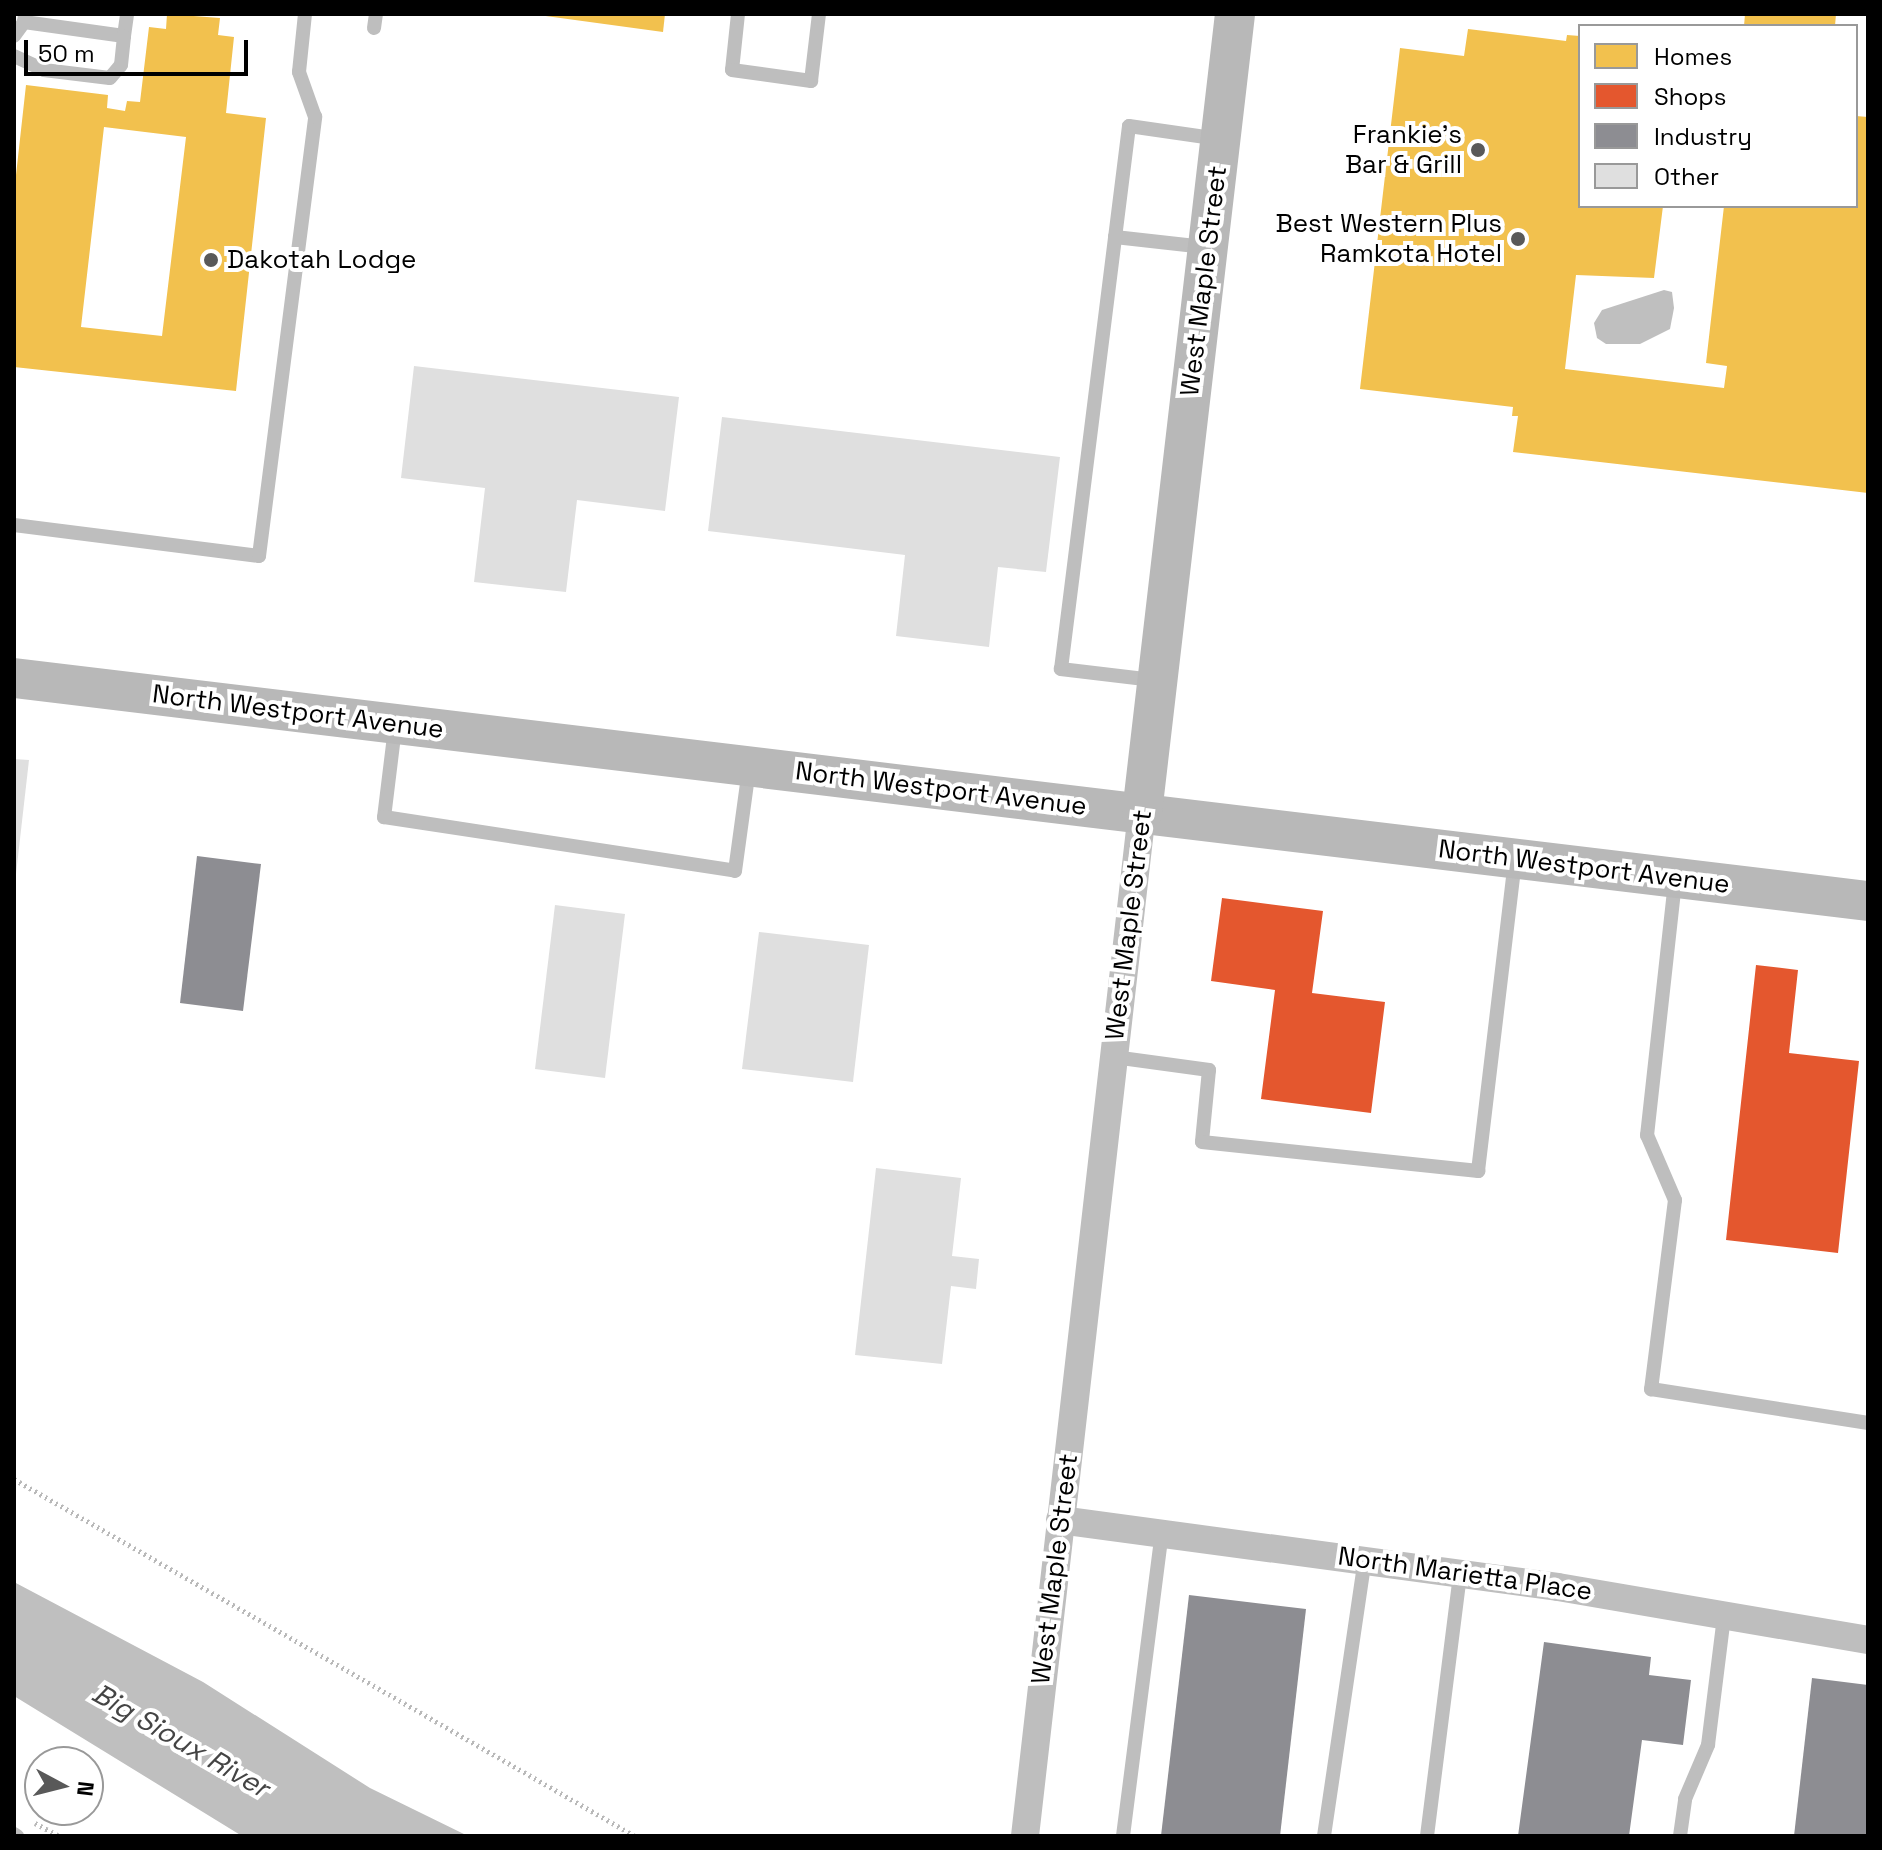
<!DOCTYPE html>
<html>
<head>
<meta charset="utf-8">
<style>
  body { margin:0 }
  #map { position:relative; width:1882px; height:1850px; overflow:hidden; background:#fff; font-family:"Space Grotesk",sans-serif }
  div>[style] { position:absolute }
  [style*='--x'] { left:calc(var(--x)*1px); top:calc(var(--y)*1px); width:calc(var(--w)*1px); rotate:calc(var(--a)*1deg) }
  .water>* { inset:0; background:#bfbfbf }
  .homes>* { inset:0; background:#f2c14e }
  .shops>* { inset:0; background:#e4572e }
  .industry>* { inset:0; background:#8d8d92 }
  .building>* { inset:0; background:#dfdfdf }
  .path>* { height:5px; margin-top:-2.5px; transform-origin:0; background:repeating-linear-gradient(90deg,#b9b9b9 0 2px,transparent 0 6px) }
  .lane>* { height:14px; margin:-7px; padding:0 7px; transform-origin:7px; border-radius:7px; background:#bebebe }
  .street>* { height:28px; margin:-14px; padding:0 14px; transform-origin:14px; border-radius:14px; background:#bebebe }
  .secondary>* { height:40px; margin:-20px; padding:0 20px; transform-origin:20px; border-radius:20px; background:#b8b8b8 }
  .dots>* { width:22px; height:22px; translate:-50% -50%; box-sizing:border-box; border:4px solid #fff; border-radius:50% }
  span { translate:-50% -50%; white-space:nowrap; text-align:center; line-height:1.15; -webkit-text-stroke:8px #fff; paint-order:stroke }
  .poi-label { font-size:26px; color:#000 }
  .right { translate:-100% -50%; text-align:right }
  .left { translate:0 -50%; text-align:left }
  .street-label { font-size:26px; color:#000 }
  .water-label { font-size:28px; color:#444; font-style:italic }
  .frame { position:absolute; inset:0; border:16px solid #000; pointer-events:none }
  .legend { position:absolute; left:1578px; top:24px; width:280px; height:184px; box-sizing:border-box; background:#fff; border:2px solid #999; margin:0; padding:10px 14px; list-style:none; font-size:24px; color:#000 }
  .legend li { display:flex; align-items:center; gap:16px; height:40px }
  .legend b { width:40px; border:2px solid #999 }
  .north { position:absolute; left:24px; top:1746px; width:80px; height:80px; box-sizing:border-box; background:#fff; border:2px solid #999; border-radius:50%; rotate:97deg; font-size:22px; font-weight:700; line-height:32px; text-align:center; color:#000 }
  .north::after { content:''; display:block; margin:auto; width:28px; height:36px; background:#595959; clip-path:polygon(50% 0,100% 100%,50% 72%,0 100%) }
  .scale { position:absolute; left:24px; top:40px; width:224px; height:36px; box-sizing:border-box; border:4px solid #000; border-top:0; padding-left:10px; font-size:24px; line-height:28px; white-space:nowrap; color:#000; -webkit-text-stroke:6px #fff; paint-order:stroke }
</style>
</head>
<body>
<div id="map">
  <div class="water">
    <div style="clip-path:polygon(1664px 290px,1672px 292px,1674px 308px,1670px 329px,1640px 344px,1606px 344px,1597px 338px,1594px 323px,1602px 310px)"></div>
    <div style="clip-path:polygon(14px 1582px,203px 1682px,370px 1788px,468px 1836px,242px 1836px,14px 1696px)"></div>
  </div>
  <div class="homes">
    <div style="clip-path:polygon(evenodd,167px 14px,220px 18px,218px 35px,234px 37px,226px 113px,266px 118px,236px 391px,14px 367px,14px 193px,26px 85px,108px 95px,107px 108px,125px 111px,127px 101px,140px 102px,149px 27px,166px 29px,167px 14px,104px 127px,186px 137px,162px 336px,81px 327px,104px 127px)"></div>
    <div style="clip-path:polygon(531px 14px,665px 14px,663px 32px)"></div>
    <div style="clip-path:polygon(1745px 14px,1836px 14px,1835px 26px,1744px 26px)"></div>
    <div style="clip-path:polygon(1468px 29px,1566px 41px,1567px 35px,1580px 36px,1580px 206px,1663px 206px,1654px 278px,1576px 275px,1565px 369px,1724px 388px,1727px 366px,1706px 363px,1724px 206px,1856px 206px,1856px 116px,1868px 117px,1868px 493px,1513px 452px,1518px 416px,1512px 416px,1513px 407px,1360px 389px,1400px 48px,1464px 56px)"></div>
  </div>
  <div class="shops">
    <div style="clip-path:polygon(1222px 898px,1323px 911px,1312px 993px,1385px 1002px,1371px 1113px,1261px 1099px,1275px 990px,1211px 981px)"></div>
    <div style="clip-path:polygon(1756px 965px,1798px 970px,1789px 1053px,1859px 1061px,1838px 1253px,1726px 1240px)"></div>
  </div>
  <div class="industry">
    <div style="clip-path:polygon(197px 856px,261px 864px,243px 1011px,180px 1003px)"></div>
    <div style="clip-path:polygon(1189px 1595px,1306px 1609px,1280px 1836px,1161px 1836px)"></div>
    <div style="clip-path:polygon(1544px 1642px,1651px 1657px,1649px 1675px,1691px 1680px,1683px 1745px,1642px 1740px,1629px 1836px,1518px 1836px)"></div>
    <div style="clip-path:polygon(1812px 1678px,1868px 1685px,1868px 1836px,1794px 1836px)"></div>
  </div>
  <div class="building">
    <div style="clip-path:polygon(414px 366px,679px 397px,665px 511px,577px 500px,566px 592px,474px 582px,485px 488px,401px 478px)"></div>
    <div style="clip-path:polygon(722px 417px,1060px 457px,1046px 572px,998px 567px,989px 647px,896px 636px,905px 555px,708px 531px)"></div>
    <div style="clip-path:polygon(14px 759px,29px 760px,16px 874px,14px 874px)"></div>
    <div style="clip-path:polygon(555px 905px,625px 914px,605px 1078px,535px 1069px)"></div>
    <div style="clip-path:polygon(759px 932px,869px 945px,853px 1082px,742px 1069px)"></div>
    <div style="clip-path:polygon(876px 1168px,961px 1178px,952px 1256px,979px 1259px,976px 1289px,951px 1286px,942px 1364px,855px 1355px)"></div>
  </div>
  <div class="path">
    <div style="--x:14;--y:1479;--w:716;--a:29.89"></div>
    <div style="--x:35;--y:1823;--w:27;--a:28"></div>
  </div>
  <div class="lane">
    <div style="--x:25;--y:14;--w:8;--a:97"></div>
    <div style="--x:24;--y:22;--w:101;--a:8"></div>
    <div style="--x:124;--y:36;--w:22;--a:-82"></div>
    <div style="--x:738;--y:14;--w:56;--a:96.1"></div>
    <div style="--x:732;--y:70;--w:80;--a:7.9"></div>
    <div style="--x:811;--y:81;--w:67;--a:-83.2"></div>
    <div style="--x:374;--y:28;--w:14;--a:-82"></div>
    <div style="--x:14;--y:36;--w:17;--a:-54"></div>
    <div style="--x:14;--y:56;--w:33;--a:25"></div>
    <div style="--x:44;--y:70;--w:66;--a:6.9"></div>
    <div style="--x:110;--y:78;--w:17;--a:-50"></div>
    <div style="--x:121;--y:65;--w:29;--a:-84"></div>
    <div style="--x:1115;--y:237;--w:90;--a:6.4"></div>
    <div style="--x:14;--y:525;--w:247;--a:7.2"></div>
    <div style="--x:259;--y:556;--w:443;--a:-82.7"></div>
    <div style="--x:315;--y:117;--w:48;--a:-109.6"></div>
    <div style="--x:299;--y:72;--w:58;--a:-84.1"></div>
    <div style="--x:1153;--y:680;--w:93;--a:-173.2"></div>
    <div style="--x:1061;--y:669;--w:547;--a:-82.86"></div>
    <div style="--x:1129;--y:126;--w:91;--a:8.2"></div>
    <div style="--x:395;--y:728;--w:90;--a:97"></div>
    <div style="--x:384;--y:817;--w:355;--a:8.7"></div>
    <div style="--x:735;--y:871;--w:103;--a:-82.2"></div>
    <div style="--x:1675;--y:882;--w:255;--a:96.3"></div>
    <div style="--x:1647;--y:1135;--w:71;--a:66.7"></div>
    <div style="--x:1675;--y:1200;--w:191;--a:97.2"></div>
    <div style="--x:1651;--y:1389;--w:220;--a:8.9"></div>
    <div style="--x:1114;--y:1057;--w:96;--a:7.8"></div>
    <div style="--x:1209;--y:1070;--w:72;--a:95.6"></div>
    <div style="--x:1202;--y:1142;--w:278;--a:6"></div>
    <div style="--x:1478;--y:1171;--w:312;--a:-83.2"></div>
    <div style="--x:14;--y:1834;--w:4;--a:34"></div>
    <div style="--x:1123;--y:1836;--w:305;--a:-82.7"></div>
    <div style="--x:1324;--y:1836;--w:279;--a:-81.6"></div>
    <div style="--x:1427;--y:1836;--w:265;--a:-82.8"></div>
    <div style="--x:1680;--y:1836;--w:37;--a:-82"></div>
    <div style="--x:1685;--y:1799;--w:59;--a:-66.9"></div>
    <div style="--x:1708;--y:1745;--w:130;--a:-82.9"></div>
  </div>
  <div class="street">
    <div style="--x:1060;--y:1520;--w:502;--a:7.66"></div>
    <div style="--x:1558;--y:1587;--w:314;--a:9.7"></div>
    <div style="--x:1025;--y:1836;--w:1030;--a:-83.48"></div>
  </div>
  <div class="secondary">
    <div style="--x:14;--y:678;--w:1867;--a:6.86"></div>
    <div style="--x:1142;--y:813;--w:804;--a:-83.36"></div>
  </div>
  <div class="dots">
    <div style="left:1478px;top:150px;background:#595959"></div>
    <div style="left:1518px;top:239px;background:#595959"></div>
    <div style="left:211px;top:260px;background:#595959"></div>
  </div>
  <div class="poi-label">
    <span class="right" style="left:1462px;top:150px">Frankie's<br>Bar &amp; Grill</span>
    <span class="right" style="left:1502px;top:239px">Best Western Plus<br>Ramkota Hotel</span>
    <span class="left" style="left:227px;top:260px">Dakotah Lodge</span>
  </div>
  <div class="street-label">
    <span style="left:1204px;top:281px;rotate:-83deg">West Maple Street</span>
    <span style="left:298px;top:712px;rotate:7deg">North Westport Avenue</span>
    <span style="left:941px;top:789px;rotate:7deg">North Westport Avenue</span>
    <span style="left:1584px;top:867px;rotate:7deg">North Westport Avenue</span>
    <span style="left:1129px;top:925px;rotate:-83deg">West Maple Street</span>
    <span style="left:1055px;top:1569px;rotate:-83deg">West Maple Street</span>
    <span style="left:1465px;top:1574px;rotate:8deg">North Marietta Place</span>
  </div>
  <div class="water-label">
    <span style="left:181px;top:1740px;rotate:30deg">Big Sioux River</span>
  </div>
  <div class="frame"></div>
  <ul class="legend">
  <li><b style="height:22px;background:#f2c14e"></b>Homes</li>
  <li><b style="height:22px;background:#e4572e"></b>Shops</li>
  <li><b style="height:22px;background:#8d8d92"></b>Industry</li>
  <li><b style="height:22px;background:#dfdfdf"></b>Other</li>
  </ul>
  <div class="north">N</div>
  <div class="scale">50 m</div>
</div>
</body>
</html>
